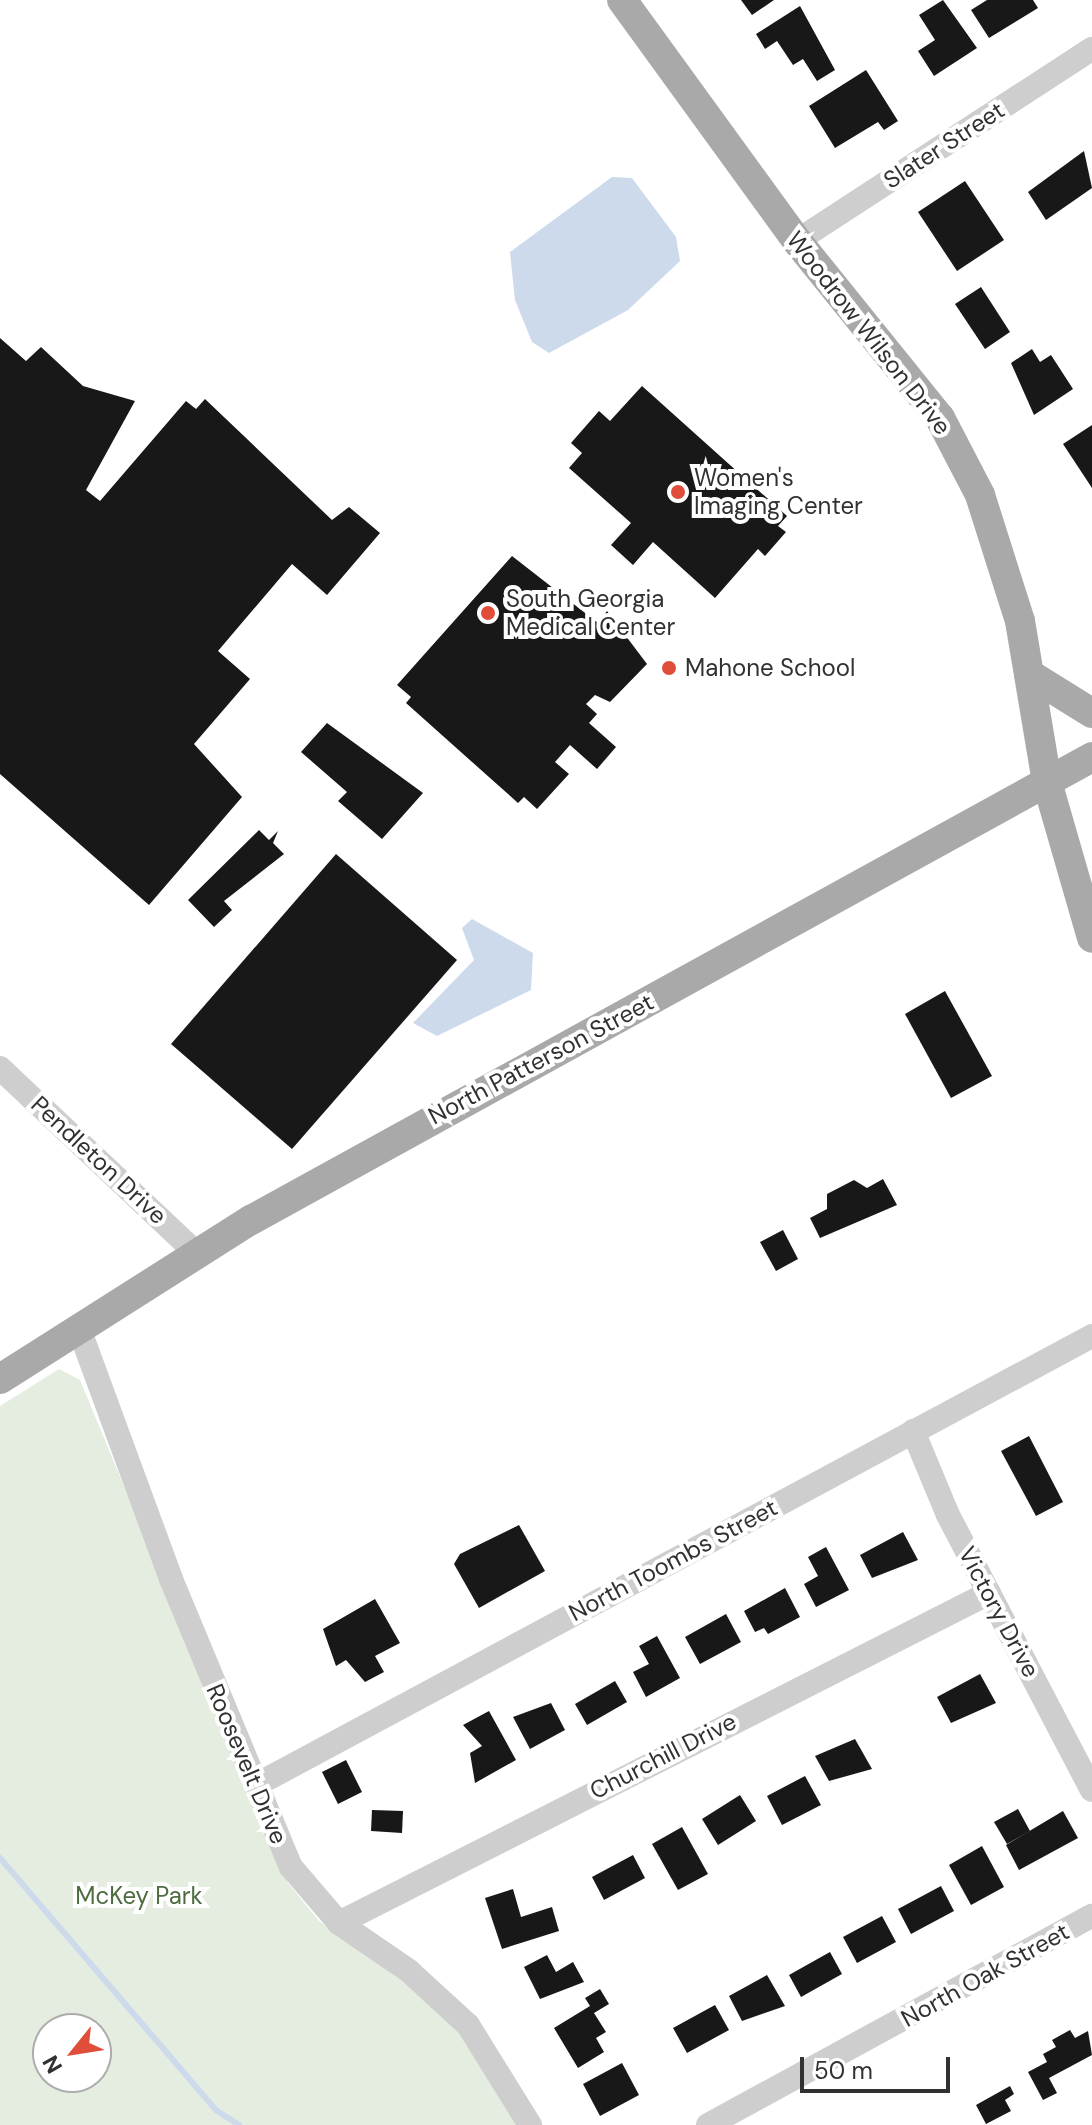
<!DOCTYPE html>
<html>
<head>
<meta charset="utf-8">
<style>
  body { margin:0 }
  #map { position:relative; width:1092px; height:2125px; overflow:hidden; background:#fff; font-family:"DM Sans",sans-serif }
  div>[style] { position:absolute }
  [style*='--x'] { left:calc(var(--x)*1px); top:calc(var(--y)*1px); width:calc(var(--w)*1px); rotate:calc(var(--a)*1deg) }
  .green>* { inset:0; background:#e4ede0 }
  .water>* { inset:0; background:#cddaec }
  .stream>* { height:6px; margin:-3px; padding:0 3px; transform-origin:3px; border-radius:3px; background:#cddaec }
  .building>* { inset:0; background:#181818 }
  .minor>* { height:24px; margin:-12px; padding:0 12px; transform-origin:12px; border-radius:12px; background:#cecece }
  .major>* { height:30px; margin:-15px; padding:0 15px; transform-origin:15px; border-radius:15px; background:#a9a9a9 }
  .dots>* { width:22px; height:22px; translate:-50% -50%; box-sizing:border-box; border:4px solid #fff; border-radius:50% }
  span { translate:-50% -50%; white-space:nowrap; text-align:center; line-height:1.15; -webkit-text-stroke:8px #fff; paint-order:stroke }
  .street-label { font-size:24px; color:#313131 }
  .poi-label { font-size:24px; color:#313131 }
  .left { translate:0 -50%; text-align:left }
  .park-label { font-size:24px; color:#4c6c3f }
  .north { position:absolute; left:32px; top:2013px; width:80px; height:80px; box-sizing:border-box; background:#fff; border:2px solid #adadad; border-radius:50%; rotate:240deg; font-size:22px; font-weight:700; line-height:32px; text-align:center; color:#313131 }
  .north::after { content:''; display:block; margin:auto; width:28px; height:36px; background:#e04d3b; clip-path:polygon(50% 0,100% 100%,50% 72%,0 100%) }
  .scale { position:absolute; left:800px; top:2057px; width:150px; height:36px; box-sizing:border-box; border:4px solid #313131; border-top:0; padding-left:10px; font-size:24px; line-height:28px; white-space:nowrap; color:#313131; -webkit-text-stroke:6px #fff; paint-order:stroke }
</style>
</head>
<body>
<div id="map">
  <div class="green">
    <div style="clip-path:polygon(evenodd,59px 1369px,80px 1380px,288px 1883px,319px 1921px,457px 2021px,518px 2125px,0 2125px,0 1406px,59px 1369px,48px 2029px,96px 2029px,96px 2077px,48px 2077px,48px 2029px)"></div>
  </div>
  <div class="water">
    <div style="clip-path:polygon(612px 177px,632px 178px,676px 237px,680px 261px,628px 310px,549px 353px,532px 342px,515px 300px,510px 252px)"></div>
    <div style="clip-path:polygon(472px 919px,533px 953px,531px 990px,437px 1036px,413px 1023px,474px 960px,462px 928px)"></div>
  </div>
  <div class="stream">
    <div style="--x:0;--y:1858;--w:333;--a:49.4"></div>
    <div style="--x:217;--y:2111;--w:26;--a:32"></div>
  </div>
  <div class="building">
    <div style="clip-path:polygon(741px 0,774px 0,752px 15px)"></div>
    <div style="clip-path:polygon(943px 0,977px 48px,934px 76px,918px 51px,935px 40px,919px 15px)"></div>
    <div style="clip-path:polygon(987px 0,1033px 0,1038px 8px,989px 38px,971px 10px)"></div>
    <div style="clip-path:polygon(800px 6px,835px 70px,817px 81px,803px 59px,793px 65px,777px 41px,765px 49px,756px 34px)"></div>
    <div style="clip-path:polygon(866px 70px,898px 121px,884px 130px,878px 122px,835px 148px,809px 106px)"></div>
    <div style="clip-path:polygon(1084px 151px,1092px 188px,1046px 220px,1028px 192px)"></div>
    <div style="clip-path:polygon(965px 181px,1004px 240px,957px 271px,918px 212px)"></div>
    <div style="clip-path:polygon(981px 287px,1010px 332px,985px 349px,955px 304px)"></div>
    <div style="clip-path:polygon(0 338px,26px 361px,41px 347px,83px 386px,135px 401px,86px 490px,100px 501px,186px 401px,196px 409px,205px 399px,332px 520px,349px 507px,380px 533px,327px 595px,292px 564px,218px 651px,250px 679px,194px 744px,242px 797px,149px 905px,0 774px)"></div>
    <div style="clip-path:polygon(1032px 349px,1040px 362px,1051px 355px,1073px 389px,1034px 415px,1011px 363px)"></div>
    <div style="clip-path:polygon(642px 386px,787px 516px,778px 526px,786px 532px,765px 556px,758px 549px,715px 598px,653px 542px,633px 565px,611px 545px,631px 523px,569px 468px,582px 453px,571px 443px,599px 411px,610px 421px)"></div>
    <div style="clip-path:polygon(1092px 425px,1092px 488px,1063px 444px)"></div>
    <div style="clip-path:polygon(512px 556px,598px 623px,607px 611px,647px 664px,610px 702px,595px 695px,586px 704px,597px 714px,589px 723px,616px 747px,597px 769px,570px 745px,555px 762px,569px 774px,537px 809px,524px 797px,518px 803px,406px 703px,411px 697px,397px 685px)"></div>
    <div style="clip-path:polygon(327px 723px,423px 793px,382px 839px,338px 801px,347px 792px,301px 752px)"></div>
    <div style="clip-path:polygon(259px 830px,269px 840px,278px 831px,273px 843px,284px 854px,224px 901px,232px 910px,214px 927px,188px 900px)"></div>
    <div style="clip-path:polygon(336px 854px,457px 960px,292px 1149px,171px 1044px)"></div>
    <div style="clip-path:polygon(945px 991px,992px 1076px,951px 1098px,905px 1014px)"></div>
    <div style="clip-path:polygon(883px 1179px,897px 1205px,820px 1238px,810px 1218px,827px 1209px,827px 1194px,854px 1180px,867px 1188px)"></div>
    <div style="clip-path:polygon(783px 1230px,798px 1259px,776px 1271px,760px 1242px)"></div>
    <div style="clip-path:polygon(1029px 1436px,1063px 1502px,1036px 1516px,1001px 1451px)"></div>
    <div style="clip-path:polygon(519px 1525px,545px 1571px,479px 1608px,454px 1564px,460px 1554px)"></div>
    <div style="clip-path:polygon(903px 1532px,918px 1560px,872px 1578px,860px 1555px)"></div>
    <div style="clip-path:polygon(826px 1547px,849px 1590px,816px 1607px,804px 1584px,818px 1576px,808px 1557px)"></div>
    <div style="clip-path:polygon(785px 1588px,800px 1617px,768px 1634px,764px 1628px,755px 1632px,744px 1611px)"></div>
    <div style="clip-path:polygon(375px 1599px,400px 1643px,375px 1656px,384px 1672px,365px 1682px,346px 1660px,336px 1666px,323px 1629px)"></div>
    <div style="clip-path:polygon(726px 1614px,741px 1642px,700px 1664px,685px 1637px)"></div>
    <div style="clip-path:polygon(657px 1636px,680px 1678px,646px 1697px,633px 1672px,649px 1664px,639px 1646px)"></div>
    <div style="clip-path:polygon(980px 1674px,996px 1703px,951px 1723px,937px 1697px)"></div>
    <div style="clip-path:polygon(615px 1681px,627px 1702px,587px 1725px,575px 1704px)"></div>
    <div style="clip-path:polygon(551px 1703px,565px 1730px,530px 1749px,513px 1717px)"></div>
    <div style="clip-path:polygon(489px 1711px,516px 1760px,475px 1783px,470px 1753px,482px 1746px,463px 1725px)"></div>
    <div style="clip-path:polygon(855px 1739px,872px 1769px,829px 1781px,815px 1756px)"></div>
    <div style="clip-path:polygon(346px 1760px,362px 1792px,338px 1804px,322px 1772px)"></div>
    <div style="clip-path:polygon(805px 1776px,821px 1805px,782px 1825px,767px 1796px)"></div>
    <div style="clip-path:polygon(740px 1795px,756px 1821px,718px 1845px,702px 1819px)"></div>
    <div style="clip-path:polygon(1018px 1809px,1030px 1831px,1007px 1844px,994px 1822px)"></div>
    <div style="clip-path:polygon(372px 1810px,403px 1811px,402px 1833px,371px 1831px)"></div>
    <div style="clip-path:polygon(1063px 1811px,1078px 1838px,1019px 1870px,1006px 1845px)"></div>
    <div style="clip-path:polygon(682px 1827px,708px 1874px,678px 1890px,652px 1844px)"></div>
    <div style="clip-path:polygon(982px 1846px,1004px 1887px,971px 1905px,949px 1865px)"></div>
    <div style="clip-path:polygon(633px 1855px,645px 1878px,604px 1900px,592px 1877px)"></div>
    <div style="clip-path:polygon(941px 1886px,954px 1911px,911px 1934px,898px 1909px)"></div>
    <div style="clip-path:polygon(513px 1889px,521px 1917px,552px 1907px,559px 1931px,502px 1949px,485px 1898px)"></div>
    <div style="clip-path:polygon(882px 1916px,896px 1942px,857px 1963px,843px 1937px)"></div>
    <div style="clip-path:polygon(830px 1952px,842px 1974px,801px 1997px,789px 1975px)"></div>
    <div style="clip-path:polygon(547px 1955px,556px 1972px,573px 1962px,584px 1982px,540px 1999px,524px 1967px)"></div>
    <div style="clip-path:polygon(767px 1975px,785px 2006px,742px 2021px,729px 1996px)"></div>
    <div style="clip-path:polygon(600px 1989px,609px 2004px,594px 2013px,606px 2032px,596px 2038px,604px 2052px,578px 2068px,554px 2028px,590px 2006px,585px 1998px)"></div>
    <div style="clip-path:polygon(715px 2005px,729px 2030px,687px 2053px,673px 2028px)"></div>
    <div style="clip-path:polygon(1070px 2030px,1075px 2038px,1088px 2031px,1092px 2055px,1049px 2078px,1057px 2093px,1043px 2100px,1028px 2072px,1047px 2062px,1043px 2054px,1056px 2047px,1052px 2040px)"></div>
    <div style="clip-path:polygon(622px 2063px,639px 2095px,600px 2116px,583px 2084px)"></div>
    <div style="clip-path:polygon(1010px 2086px,1014px 2094px,1005px 2100px,1011px 2111px,986px 2124px,976px 2105px)"></div>
  </div>
  <div class="minor">
    <div style="--x:797;--y:241;--w:352;--a:-33.1"></div>
    <div style="--x:0;--y:1068;--w:270;--a:43.3"></div>
    <div style="--x:78;--y:1326;--w:270;--a:69.8"></div>
    <div style="--x:171;--y:1579;--w:312;--a:67.4"></div>
    <div style="--x:291;--y:1867;--w:74;--a:49.4"></div>
    <div style="--x:339;--y:1923;--w:85;--a:34.4"></div>
    <div style="--x:409;--y:1971;--w:80;--a:42.5"></div>
    <div style="--x:468;--y:2025;--w:118;--a:58.2"></div>
    <div style="--x:913;--y:1431;--w:91;--a:67.4"></div>
    <div style="--x:948;--y:1515;--w:310;--a:62.4"></div>
    <div style="--x:256;--y:1785;--w:949;--a:-28.24"></div>
    <div style="--x:339;--y:1923;--w:729;--a:-26.92"></div>
    <div style="--x:708;--y:2125;--w:437;--a:-28.6"></div>
  </div>
  <div class="major">
    <div style="--x:622;--y:0;--w:298;--a:54"></div>
    <div style="--x:797;--y:241;--w:228;--a:51.1"></div>
    <div style="--x:940;--y:418;--w:87;--a:62.5"></div>
    <div style="--x:980;--y:495;--w:132;--a:72.4"></div>
    <div style="--x:1020;--y:621;--w:163;--a:80.5"></div>
    <div style="--x:1047;--y:782;--w:162;--a:73.9"></div>
    <div style="--x:1029;--y:674;--w:74;--a:31.8"></div>
    <div style="--x:0;--y:1379;--w:297;--a:-32.4"></div>
    <div style="--x:251;--y:1220;--w:960;--a:-28.83"></div>
  </div>
  <div class="dots">
    <div style="left:678px;top:492px;background:#e04d3b"></div>
    <div style="left:488px;top:613px;background:#e04d3b"></div>
    <div style="left:669px;top:668px;background:#e04d3b"></div>
  </div>
  <div class="street-label">
    <span style="left:944px;top:145px;rotate:-33deg">Slater Street</span>
    <span style="left:869px;top:333px;rotate:52deg">Woodrow Wilson Drive</span>
    <span style="left:541px;top:1059px;rotate:-28deg">North Patterson Street</span>
    <span style="left:99px;top:1160px;rotate:43deg">Pendleton Drive</span>
    <span style="left:673px;top:1560px;rotate:-28deg">North Toombs Street</span>
    <span style="left:999px;top:1612px;rotate:62deg">Victory Drive</span>
    <span style="left:663px;top:1756px;rotate:-27deg">Churchill Drive</span>
    <span style="left:247px;top:1764px;rotate:67deg">Roosevelt Drive</span>
    <span style="left:985px;top:1975px;rotate:-29deg">North Oak Street</span>
  </div>
  <div class="poi-label">
    <span class="left" style="left:694px;top:492px">Women's<br>Imaging Center</span>
    <span class="left" style="left:506px;top:613px">South Georgia<br>Medical Center</span>
    <span class="left" style="left:685px;top:668px">Mahone School</span>
  </div>
  <div class="park-label">
    <span style="left:139px;top:1896px">McKey Park</span>
  </div>
  <div class="north">N</div>
  <div class="scale">50 m</div>
</div>
</body>
</html>
